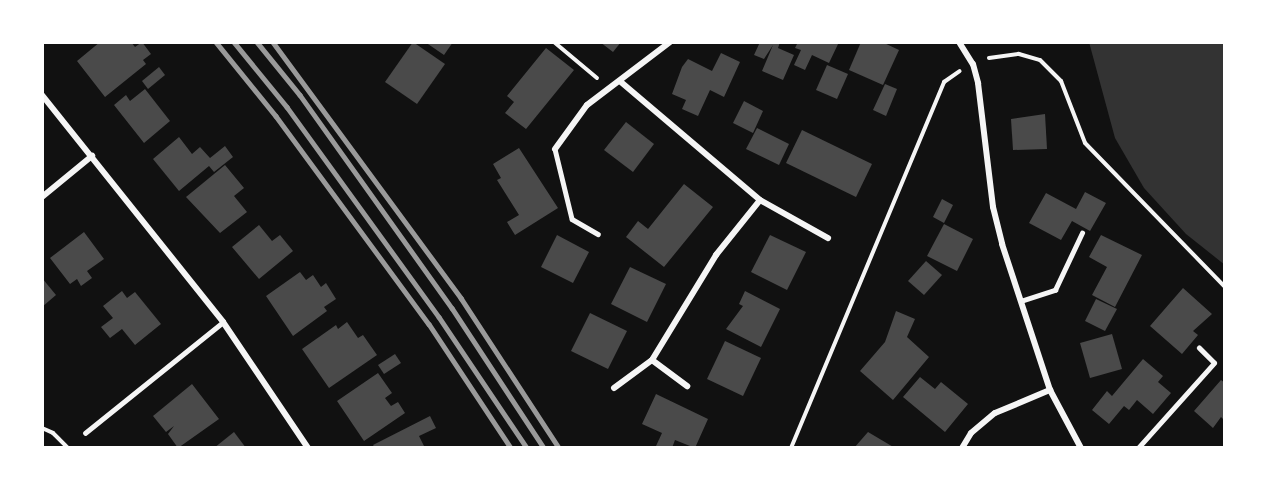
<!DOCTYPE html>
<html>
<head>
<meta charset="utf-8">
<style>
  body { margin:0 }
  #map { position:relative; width:1267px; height:490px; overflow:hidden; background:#111; font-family:"Sofia Sans Condensed",sans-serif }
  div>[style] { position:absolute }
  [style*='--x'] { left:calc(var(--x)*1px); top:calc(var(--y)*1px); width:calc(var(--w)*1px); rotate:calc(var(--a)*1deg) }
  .water>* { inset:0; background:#333 }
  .building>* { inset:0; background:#4a4a4a }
  .path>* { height:4px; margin:-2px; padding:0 2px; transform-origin:2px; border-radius:2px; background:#f5f5f5 }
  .service>* { height:4.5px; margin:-2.25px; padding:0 2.25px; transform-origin:2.25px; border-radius:2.25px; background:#f5f5f5 }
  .minor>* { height:6px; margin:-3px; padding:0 3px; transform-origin:3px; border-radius:3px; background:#f5f5f5 }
  .rail>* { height:4.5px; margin:-2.25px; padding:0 2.25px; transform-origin:2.25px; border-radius:2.25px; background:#9a9a9a }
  span { translate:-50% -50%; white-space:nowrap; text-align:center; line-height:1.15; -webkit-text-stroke:6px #fff; paint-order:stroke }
  .frame { position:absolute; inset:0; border:44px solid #fff; pointer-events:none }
</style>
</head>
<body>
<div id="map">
  <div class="water">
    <div style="clip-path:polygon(1089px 42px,1225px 42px,1225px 265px,1186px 234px,1144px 188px,1115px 138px)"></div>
  </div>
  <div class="building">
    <div style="clip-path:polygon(100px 42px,131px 42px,135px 47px,142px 42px,151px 54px,143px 60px,146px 64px,105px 97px,77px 61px)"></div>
    <div style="clip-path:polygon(413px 42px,445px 64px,417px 104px,385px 82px)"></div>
    <div style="clip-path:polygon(425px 42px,453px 42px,444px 55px)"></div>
    <div style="clip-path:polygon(600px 42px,621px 42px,613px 52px)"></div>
    <div style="clip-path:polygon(760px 42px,780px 42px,778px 48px,794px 55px,783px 80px,762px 71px,773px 45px,764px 59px,754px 55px)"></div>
    <div style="clip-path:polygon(798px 42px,839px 42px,829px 63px,812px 55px,805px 70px,794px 65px,801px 50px,795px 48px)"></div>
    <div style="clip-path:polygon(861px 42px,882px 42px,899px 50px,883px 85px,849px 70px)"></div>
    <div style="clip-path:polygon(546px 48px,574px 70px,526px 129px,505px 113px,514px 102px,507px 96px)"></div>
    <div style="clip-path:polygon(721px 53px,740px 62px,724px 97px,710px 90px,698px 116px,682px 109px,686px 100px,672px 94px,682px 67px,688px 59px,712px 71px)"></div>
    <div style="clip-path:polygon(827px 65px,848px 74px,837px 99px,816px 90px)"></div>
    <div style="clip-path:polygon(159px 67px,165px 75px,148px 89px,142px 81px)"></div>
    <div style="clip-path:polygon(885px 84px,897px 89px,886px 116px,873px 110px)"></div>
    <div style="clip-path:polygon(145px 89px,170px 121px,144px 143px,114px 105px,126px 95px,130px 101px)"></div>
    <div style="clip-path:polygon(744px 101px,763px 111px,753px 133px,733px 123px)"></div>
    <div style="clip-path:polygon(1045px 114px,1047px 149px,1013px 150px,1011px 119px)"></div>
    <div style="clip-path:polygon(626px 122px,654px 144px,633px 172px,604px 150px)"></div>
    <div style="clip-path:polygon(757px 128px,789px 144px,779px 165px,746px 149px)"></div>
    <div style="clip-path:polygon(802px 130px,872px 164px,856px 197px,786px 163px)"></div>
    <div style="clip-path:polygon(179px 137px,192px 154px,200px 147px,210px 158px,225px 146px,233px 157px,214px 172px,209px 166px,179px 191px,153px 159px)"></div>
    <div style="clip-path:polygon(519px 148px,558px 208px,515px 235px,507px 222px,519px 215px,497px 180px,501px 178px,493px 164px)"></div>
    <div style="clip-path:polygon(225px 165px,244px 188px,234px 196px,247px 212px,220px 233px,186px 197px)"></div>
    <div style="clip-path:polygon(684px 184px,713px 207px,664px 267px,626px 237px,638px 221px,648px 229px)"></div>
    <div style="clip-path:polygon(1085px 192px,1106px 203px,1090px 231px,1072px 221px,1061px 240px,1029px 223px,1046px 193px,1076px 209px)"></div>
    <div style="clip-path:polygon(942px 199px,953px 205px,944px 223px,933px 217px)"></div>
    <div style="clip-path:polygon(944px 224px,973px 239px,957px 271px,927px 256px)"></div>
    <div style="clip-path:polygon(259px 225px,272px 241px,280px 235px,293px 251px,259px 279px,232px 247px)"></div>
    <div style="clip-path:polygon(84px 232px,104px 259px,87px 271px,92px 278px,81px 286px,77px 279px,70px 284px,50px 258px)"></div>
    <div style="clip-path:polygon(557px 235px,589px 252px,573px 283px,541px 267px)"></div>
    <div style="clip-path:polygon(770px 235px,806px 252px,787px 290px,751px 272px)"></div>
    <div style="clip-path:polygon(1101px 235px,1142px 255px,1115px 307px,1092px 295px,1107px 267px,1089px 257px)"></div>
    <div style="clip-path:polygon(926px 261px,942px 275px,924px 295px,908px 281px)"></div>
    <div style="clip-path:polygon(630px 267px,666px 284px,647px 322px,611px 304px)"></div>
    <div style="clip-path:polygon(300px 272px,306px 280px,313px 275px,321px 287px,326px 283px,336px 299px,324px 307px,327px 311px,293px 336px,266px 296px)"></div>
    <div style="clip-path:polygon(42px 278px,56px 295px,42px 307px)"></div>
    <div style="clip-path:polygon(1183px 288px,1212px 314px,1193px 331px,1198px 335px,1182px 354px,1150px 326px)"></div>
    <div style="clip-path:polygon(122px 291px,127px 298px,135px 292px,161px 324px,135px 345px,122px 329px,110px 338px,101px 327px,113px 318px,103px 306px)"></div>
    <div style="clip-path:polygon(745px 291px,780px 309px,761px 347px,726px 329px,743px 306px,739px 304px)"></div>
    <div style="clip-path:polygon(1096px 299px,1117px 309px,1105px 331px,1085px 321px)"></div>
    <div style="clip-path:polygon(896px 311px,915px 319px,907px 337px,929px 357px,893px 400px,860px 371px,885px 342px)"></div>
    <div style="clip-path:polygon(590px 313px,627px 331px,608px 369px,571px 351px)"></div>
    <div style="clip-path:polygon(347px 322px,358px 338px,363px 335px,377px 355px,329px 388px,302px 349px,336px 325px,338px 329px)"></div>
    <div style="clip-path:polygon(1112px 334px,1122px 369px,1090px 378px,1080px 343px)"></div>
    <div style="clip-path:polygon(725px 341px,761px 358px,743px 396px,707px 379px)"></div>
    <div style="clip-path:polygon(395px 354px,401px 363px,384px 374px,378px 365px)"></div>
    <div style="clip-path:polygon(1143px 359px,1163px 376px,1158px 382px,1171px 393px,1153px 414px,1137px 400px,1129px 410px,1124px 406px,1109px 424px,1092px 410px,1107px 391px,1112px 396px)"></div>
    <div style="clip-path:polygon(378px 373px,392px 393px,385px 398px,391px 406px,398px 402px,405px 413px,364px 441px,337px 401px)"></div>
    <div style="clip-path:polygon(920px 377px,935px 389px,941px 382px,968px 404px,945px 432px,903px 397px)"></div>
    <div style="clip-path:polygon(1221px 380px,1225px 383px,1225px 421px,1221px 417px,1213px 428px,1194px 411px)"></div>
    <div style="clip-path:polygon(192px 384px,219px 419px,178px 448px,168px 434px,174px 426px,166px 432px,153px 416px)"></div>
    <div style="clip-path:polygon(656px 394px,708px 419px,695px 448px,675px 440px,672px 448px,656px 446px,662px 433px,642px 424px)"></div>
    <div style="clip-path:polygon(430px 416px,436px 428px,419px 436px,425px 448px,375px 448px,373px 445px)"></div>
    <div style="clip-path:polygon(234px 432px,246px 448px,214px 448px)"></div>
    <div style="clip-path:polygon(868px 432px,895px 448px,854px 448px)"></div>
  </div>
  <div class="path">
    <div style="--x:554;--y:42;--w:56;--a:39.9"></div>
    <div style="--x:989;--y:58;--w:30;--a:-8"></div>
    <div style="--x:1019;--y:54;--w:22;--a:16"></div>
    <div style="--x:1040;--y:60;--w:30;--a:45"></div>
    <div style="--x:1061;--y:81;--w:66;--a:68.8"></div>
    <div style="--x:1085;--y:143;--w:201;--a:45.8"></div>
    <div style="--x:42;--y:428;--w:12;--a:24"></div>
    <div style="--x:53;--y:433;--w:21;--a:45"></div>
    <div style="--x:791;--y:448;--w:397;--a:-67.3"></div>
    <div style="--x:944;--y:82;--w:19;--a:-35"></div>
  </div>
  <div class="service">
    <div style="--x:555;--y:149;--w:72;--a:76.3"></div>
    <div style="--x:572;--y:219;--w:30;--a:30"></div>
    <div style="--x:1021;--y:301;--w:36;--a:-18"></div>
    <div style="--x:1055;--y:290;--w:63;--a:-64.7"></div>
    <div style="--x:85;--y:433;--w:177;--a:-38.8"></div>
    <div style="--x:1138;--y:448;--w:114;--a:-48.2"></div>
    <div style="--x:1214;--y:363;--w:21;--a:-135"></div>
  </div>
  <div class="minor">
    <div style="--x:959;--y:42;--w:26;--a:58"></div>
    <div style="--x:973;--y:64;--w:20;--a:75"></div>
    <div style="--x:978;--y:83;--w:125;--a:83.1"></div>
    <div style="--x:993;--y:207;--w:38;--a:76"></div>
    <div style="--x:1002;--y:244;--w:154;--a:71.8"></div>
    <div style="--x:1050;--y:390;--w:66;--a:61.9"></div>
    <div style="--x:42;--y:95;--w:290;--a:51.4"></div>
    <div style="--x:223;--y:322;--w:152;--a:56"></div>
    <div style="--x:555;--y:149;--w:54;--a:-54"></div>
    <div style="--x:587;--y:105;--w:104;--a:-37.2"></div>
    <div style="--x:42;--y:197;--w:65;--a:-39.4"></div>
    <div style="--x:760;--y:200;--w:78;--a:29.2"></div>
    <div style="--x:652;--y:360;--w:44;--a:36.6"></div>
    <div style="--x:614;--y:388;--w:47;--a:-36.4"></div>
    <div style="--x:652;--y:360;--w:123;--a:-58.6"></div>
    <div style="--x:716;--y:255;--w:70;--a:-51.3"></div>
    <div style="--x:760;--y:200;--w:182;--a:-139.7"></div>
    <div style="--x:962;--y:448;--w:17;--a:-59"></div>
    <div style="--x:971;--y:433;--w:31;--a:-40"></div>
    <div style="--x:995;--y:413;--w:60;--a:-22.7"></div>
  </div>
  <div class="rail">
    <div style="--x:216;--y:42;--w:95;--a:51"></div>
    <div style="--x:276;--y:116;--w:258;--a:53.7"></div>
    <div style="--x:429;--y:324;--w:149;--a:56.5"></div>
    <div style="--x:234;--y:42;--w:84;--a:50.8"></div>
    <div style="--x:287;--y:107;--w:259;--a:54.1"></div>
    <div style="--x:439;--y:317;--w:158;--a:56.1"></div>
    <div style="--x:257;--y:42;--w:68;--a:50.9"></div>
    <div style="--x:300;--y:95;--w:262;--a:54.5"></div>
    <div style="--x:452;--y:308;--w:168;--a:56.7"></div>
    <div style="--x:273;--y:42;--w:318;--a:53.7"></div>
    <div style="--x:461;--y:298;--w:179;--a:56.8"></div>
  </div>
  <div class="frame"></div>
</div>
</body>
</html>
